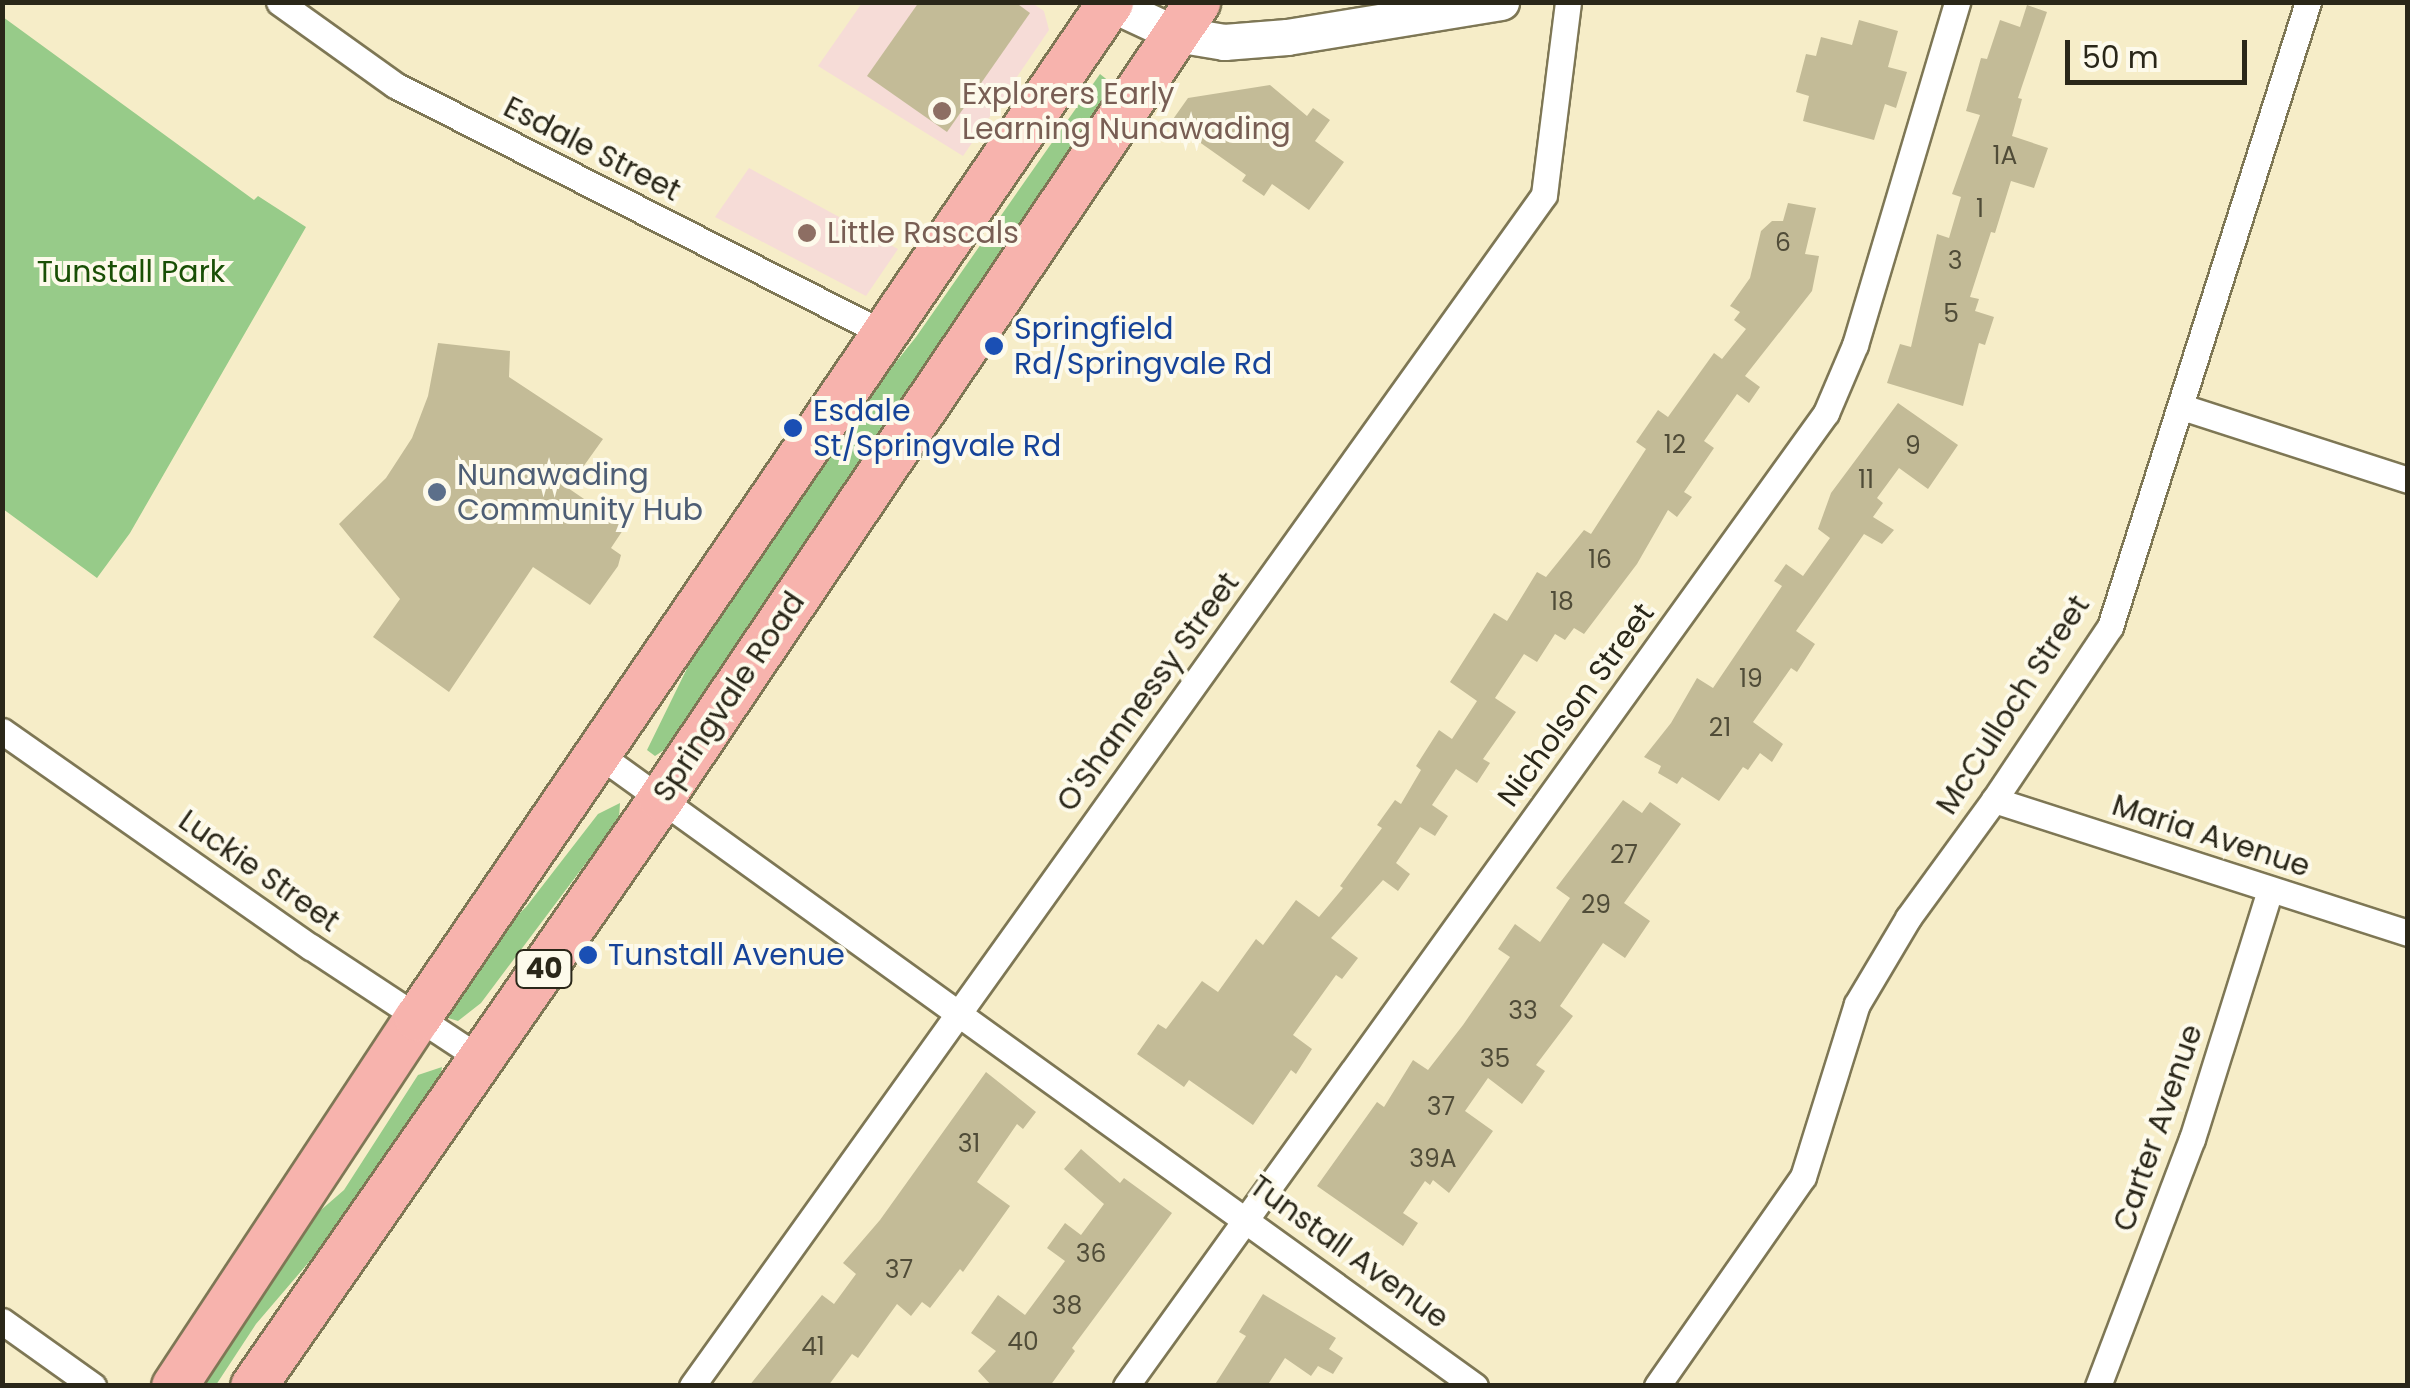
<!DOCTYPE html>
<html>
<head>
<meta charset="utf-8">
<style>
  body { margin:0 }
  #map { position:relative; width:2410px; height:1388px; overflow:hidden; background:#f6edc8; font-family:Poppins,sans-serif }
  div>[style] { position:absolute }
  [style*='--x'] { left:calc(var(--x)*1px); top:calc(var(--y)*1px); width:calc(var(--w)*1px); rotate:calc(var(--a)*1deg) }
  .education>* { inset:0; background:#f6dcd7 }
  .green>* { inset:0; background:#97cb89 }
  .building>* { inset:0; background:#c3bb97 }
  .roads { filter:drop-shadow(2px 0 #7e7755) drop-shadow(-2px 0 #7e7755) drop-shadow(0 2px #7e7755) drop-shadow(0 -2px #7e7755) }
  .street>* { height:25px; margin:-12.5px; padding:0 12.5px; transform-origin:12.5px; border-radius:12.5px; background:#fff }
  .secondary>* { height:35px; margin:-17.5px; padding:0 17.5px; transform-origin:17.5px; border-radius:17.5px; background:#fff }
  .highway>* { height:45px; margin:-22.5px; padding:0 22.5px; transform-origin:22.5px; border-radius:22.5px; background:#f7b3ad }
  .dots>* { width:28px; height:28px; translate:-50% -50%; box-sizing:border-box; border:5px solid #fdfaeb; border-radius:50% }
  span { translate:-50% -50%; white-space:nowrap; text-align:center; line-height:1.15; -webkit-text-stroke:8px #fdfaeb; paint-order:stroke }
  .number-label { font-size:25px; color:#504c38 }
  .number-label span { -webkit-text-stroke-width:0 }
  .shield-label span { padding:2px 8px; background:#fdfaeb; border:2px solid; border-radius:8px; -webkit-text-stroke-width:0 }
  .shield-label { font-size:28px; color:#2a2719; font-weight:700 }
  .education-label { font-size:30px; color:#785e54 }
  .left { translate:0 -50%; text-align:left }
  .street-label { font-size:30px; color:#2a2719 }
  .park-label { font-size:30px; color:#194f05 }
  .transit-label { font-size:30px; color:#164399 }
  .service-label { font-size:30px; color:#4e5e75 }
  .frame { position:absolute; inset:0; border:5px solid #2a2719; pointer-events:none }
  .scale { position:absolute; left:2065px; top:40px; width:182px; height:45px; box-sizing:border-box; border:5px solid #2a2719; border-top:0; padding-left:12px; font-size:30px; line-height:35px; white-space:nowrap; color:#2a2719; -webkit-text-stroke:8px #fdfaeb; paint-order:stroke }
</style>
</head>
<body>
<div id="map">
  <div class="education">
    <div style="clip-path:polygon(862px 3px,1032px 3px,1044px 11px,1049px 30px,963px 156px,818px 66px)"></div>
    <div style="clip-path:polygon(749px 168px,898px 249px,866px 296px,715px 217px)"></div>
  </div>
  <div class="green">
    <div style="clip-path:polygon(3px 17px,254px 200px,258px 196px,306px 227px,130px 533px,97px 578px,3px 509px)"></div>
    <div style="clip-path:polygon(1100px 74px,1115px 86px,670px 746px,655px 756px,647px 750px,699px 644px,838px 435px,916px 337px)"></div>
    <div style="clip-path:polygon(620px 803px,619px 819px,481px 1003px,458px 1021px,448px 1018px,451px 1003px,490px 942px,526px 907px,598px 814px)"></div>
    <div style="clip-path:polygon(442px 1067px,439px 1089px,350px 1214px,256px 1324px,216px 1385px,196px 1386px,314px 1216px,344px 1190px,418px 1075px)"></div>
  </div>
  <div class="building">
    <div style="clip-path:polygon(919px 2px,1015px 2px,1030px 13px,947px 132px,867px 76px)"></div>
    <div style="clip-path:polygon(2027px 5px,2047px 12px,2018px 98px,2022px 99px,2012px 136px,2048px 148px,2034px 188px,2011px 181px,1995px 233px,1991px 232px,1970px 297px,1979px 299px,1975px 311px,1994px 317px,1985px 345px,1979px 343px,1963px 406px,1887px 383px,1900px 344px,1911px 347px,1937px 234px,1949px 238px,1961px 197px,1952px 194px,1980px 115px,1966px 111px,1981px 58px,1987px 59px,2000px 20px,2020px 27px)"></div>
    <div style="clip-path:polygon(1859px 20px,1898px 31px,1888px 67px,1907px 72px,1896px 108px,1885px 104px,1874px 140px,1803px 121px,1809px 96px,1796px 92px,1806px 54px,1816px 56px,1821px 37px,1852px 45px)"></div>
    <div style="clip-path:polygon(1270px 85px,1307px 116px,1313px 108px,1330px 120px,1315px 141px,1344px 162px,1309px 210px,1272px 184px,1264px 196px,1242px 181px,1246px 175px,1171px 122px,1188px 98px)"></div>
    <div style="clip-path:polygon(1788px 203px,1816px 208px,1805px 254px,1819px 256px,1812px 291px,1745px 376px,1760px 387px,1749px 403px,1737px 394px,1704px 441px,1714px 448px,1684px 492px,1692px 497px,1677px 517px,1668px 510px,1637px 564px,1584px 634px,1574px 628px,1565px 640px,1555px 634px,1537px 662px,1524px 654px,1495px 698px,1516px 712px,1483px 759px,1490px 763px,1477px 783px,1456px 769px,1432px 805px,1448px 816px,1435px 836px,1420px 827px,1396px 863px,1410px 874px,1398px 891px,1383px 880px,1331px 938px,1358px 958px,1342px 979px,1336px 975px,1293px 1035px,1312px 1049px,1296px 1074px,1291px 1070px,1253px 1125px,1189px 1080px,1184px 1087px,1137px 1054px,1158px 1024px,1166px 1029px,1202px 981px,1218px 992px,1256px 939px,1263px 945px,1296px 900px,1319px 917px,1343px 888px,1340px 886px,1382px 828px,1377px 825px,1395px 800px,1401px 804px,1421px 770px,1416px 766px,1439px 730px,1452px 739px,1477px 701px,1450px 682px,1494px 613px,1507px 621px,1537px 572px,1546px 577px,1584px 530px,1591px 534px,1646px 449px,1636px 442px,1658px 410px,1668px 417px,1714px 353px,1722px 359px,1746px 329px,1734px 320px,1740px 312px,1730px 306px,1750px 278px,1761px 231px,1772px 221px,1783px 221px)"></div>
    <div style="clip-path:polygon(438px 343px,510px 351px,509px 377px,603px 439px,568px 488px,625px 527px,611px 548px,621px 555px,618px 566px,590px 605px,533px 567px,449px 692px,373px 637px,400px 599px,339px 524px,386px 478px,412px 438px,428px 396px)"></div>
    <div style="clip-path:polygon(1898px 403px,1958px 445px,1928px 489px,1899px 468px,1877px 498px,1883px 503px,1873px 517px,1894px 530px,1882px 544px,1864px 534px,1796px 631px,1815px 644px,1797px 672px,1791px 668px,1753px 722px,1783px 744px,1772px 762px,1760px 753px,1748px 770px,1743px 767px,1719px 801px,1682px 777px,1677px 784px,1658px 773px,1661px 766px,1644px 757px,1671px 723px,1697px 678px,1713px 688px,1782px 586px,1774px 581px,1786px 564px,1803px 576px,1830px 538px,1818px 529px,1831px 493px)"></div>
    <div style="clip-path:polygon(1623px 800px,1642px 813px,1650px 802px,1681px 824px,1624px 903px,1650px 921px,1625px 958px,1603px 943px,1560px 1006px,1573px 1016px,1536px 1065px,1545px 1071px,1522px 1104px,1488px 1078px,1465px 1111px,1493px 1131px,1449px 1193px,1433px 1180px,1430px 1185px,1425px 1181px,1403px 1213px,1418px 1223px,1403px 1246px,1317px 1186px,1377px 1102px,1384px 1107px,1413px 1060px,1428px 1070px,1463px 1025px,1510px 957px,1498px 949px,1515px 924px,1540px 942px,1570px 898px,1556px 888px)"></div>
    <div style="clip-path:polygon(986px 1072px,1036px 1112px,1023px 1129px,1017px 1124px,977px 1182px,1010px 1206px,963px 1272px,960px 1269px,930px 1308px,922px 1302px,911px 1316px,897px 1304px,858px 1358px,852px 1354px,828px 1386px,749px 1386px,822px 1295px,834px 1304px,856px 1274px,843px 1263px,880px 1220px)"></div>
    <div style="clip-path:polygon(1081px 1149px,1120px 1183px,1124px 1178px,1172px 1213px,1072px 1348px,1075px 1351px,1050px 1386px,992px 1386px,978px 1371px,996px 1351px,971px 1333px,998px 1295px,1025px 1315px,1065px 1261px,1047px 1248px,1065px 1223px,1081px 1235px,1104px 1204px,1064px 1169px)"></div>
    <div style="clip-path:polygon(1263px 1294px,1336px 1338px,1329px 1349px,1343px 1358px,1333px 1374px,1318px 1366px,1311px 1376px,1285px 1358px,1267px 1386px,1214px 1386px,1246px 1336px,1239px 1332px)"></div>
  </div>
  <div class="roads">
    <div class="street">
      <div style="--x:279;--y:2;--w:143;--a:35.6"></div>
      <div style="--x:395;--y:85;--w:552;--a:26.94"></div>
      <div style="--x:2182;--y:407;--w:237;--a:17.9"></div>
      <div style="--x:2;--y:731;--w:377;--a:35"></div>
      <div style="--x:311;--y:947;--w:204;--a:33.4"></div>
      <div style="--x:598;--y:754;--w:1081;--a:35.78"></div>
      <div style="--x:1994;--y:800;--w:435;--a:17.8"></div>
      <div style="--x:2;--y:1321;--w:112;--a:35.5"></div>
      <div style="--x:692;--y:1386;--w:1464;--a:-54.42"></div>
      <div style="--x:1544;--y:195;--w:194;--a:-82.9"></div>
      <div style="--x:1126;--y:1386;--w:1199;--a:-54.27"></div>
      <div style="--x:1826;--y:413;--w:74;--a:-66.9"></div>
      <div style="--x:1855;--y:345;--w:358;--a:-73.4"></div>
      <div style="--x:1657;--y:1386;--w:255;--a:-55.1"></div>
      <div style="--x:1803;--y:1177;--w:181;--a:-72.7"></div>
      <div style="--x:1857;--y:1004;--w:100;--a:-59.3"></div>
      <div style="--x:1908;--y:918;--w:146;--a:-53.9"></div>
      <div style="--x:1994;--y:800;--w:208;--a:-56.2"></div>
      <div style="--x:2110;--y:627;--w:656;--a:-72.42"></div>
      <div style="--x:2098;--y:1386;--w:264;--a:-69.2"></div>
      <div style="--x:2192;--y:1139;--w:261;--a:-72.6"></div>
    </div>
    <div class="secondary">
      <div style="--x:1107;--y:2;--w:76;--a:24.9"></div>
      <div style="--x:1176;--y:34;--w:49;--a:9.5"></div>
      <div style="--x:1224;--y:42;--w:63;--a:-4.5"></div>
      <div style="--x:1287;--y:37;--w:217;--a:-9.3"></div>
    </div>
    <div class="highway">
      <div style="--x:174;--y:1386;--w:441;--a:-56.6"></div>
      <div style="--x:417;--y:1018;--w:1230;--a:-55.7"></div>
      <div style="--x:253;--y:1386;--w:716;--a:-55.24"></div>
      <div style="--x:661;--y:798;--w:960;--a:-56.04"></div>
    </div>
  </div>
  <div class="dots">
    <div style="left:942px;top:111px;background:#8d6e63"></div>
    <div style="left:807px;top:233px;background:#8d6e63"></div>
    <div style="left:994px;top:346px;background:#1a4fb4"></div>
    <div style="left:793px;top:428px;background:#1a4fb4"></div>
    <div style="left:437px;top:492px;background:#5c6f8a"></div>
    <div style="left:588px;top:955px;background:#1a4fb4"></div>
  </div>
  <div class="number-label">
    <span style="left:2005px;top:156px">1A</span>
    <span style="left:1980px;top:209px">1</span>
    <span style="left:1783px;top:243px">6</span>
    <span style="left:1955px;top:261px">3</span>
    <span style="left:1951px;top:314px">5</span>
    <span style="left:1675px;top:445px">12</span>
    <span style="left:1913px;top:446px">9</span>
    <span style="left:1866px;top:480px">11</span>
    <span style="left:1600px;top:560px">16</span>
    <span style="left:1562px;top:602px">18</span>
    <span style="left:1751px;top:679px">19</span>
    <span style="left:1720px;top:728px">21</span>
    <span style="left:1624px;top:855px">27</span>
    <span style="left:1596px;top:905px">29</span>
    <span style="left:1523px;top:1011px">33</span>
    <span style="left:1495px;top:1059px">35</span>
    <span style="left:1441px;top:1107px">37</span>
    <span style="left:969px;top:1144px">31</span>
    <span style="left:1433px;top:1159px">39A</span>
    <span style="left:1091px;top:1254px">36</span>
    <span style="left:899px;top:1270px">37</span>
    <span style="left:1067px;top:1306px">38</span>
    <span style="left:1023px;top:1342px">40</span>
    <span style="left:813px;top:1347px">41</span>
  </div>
  <div class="shield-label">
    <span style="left:544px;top:969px">40</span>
  </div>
  <div class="education-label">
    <span class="left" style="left:962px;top:111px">Explorers Early<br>Learning Nunawading</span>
    <span class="left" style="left:827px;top:233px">Little Rascals</span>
  </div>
  <div class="street-label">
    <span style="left:592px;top:149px;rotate:27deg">Esdale Street</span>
    <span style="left:1148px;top:692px;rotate:-54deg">O'Shannessy Street</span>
    <span style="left:729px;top:697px;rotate:-56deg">Springvale Road</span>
    <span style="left:1576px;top:705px;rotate:-54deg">Nicholson Street</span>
    <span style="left:2013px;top:705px;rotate:-57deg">McCulloch Street</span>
    <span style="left:2211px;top:836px;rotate:18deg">Maria Avenue</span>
    <span style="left:259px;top:871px;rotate:35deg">Luckie Street</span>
    <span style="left:2158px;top:1128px;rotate:-71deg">Carter Avenue</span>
    <span style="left:1349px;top:1252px;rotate:36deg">Tunstall Avenue</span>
  </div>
  <div class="park-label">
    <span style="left:131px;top:272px">Tunstall Park</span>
  </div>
  <div class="transit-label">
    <span class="left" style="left:1014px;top:346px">Springfield<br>Rd/Springvale Rd</span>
    <span class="left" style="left:813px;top:428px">Esdale<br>St/Springvale Rd</span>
    <span class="left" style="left:608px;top:955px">Tunstall Avenue</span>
  </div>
  <div class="service-label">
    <span class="left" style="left:457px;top:492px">Nunawading<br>Community Hub</span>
  </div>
  <div class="frame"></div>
  <div class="scale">50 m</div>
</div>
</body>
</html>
